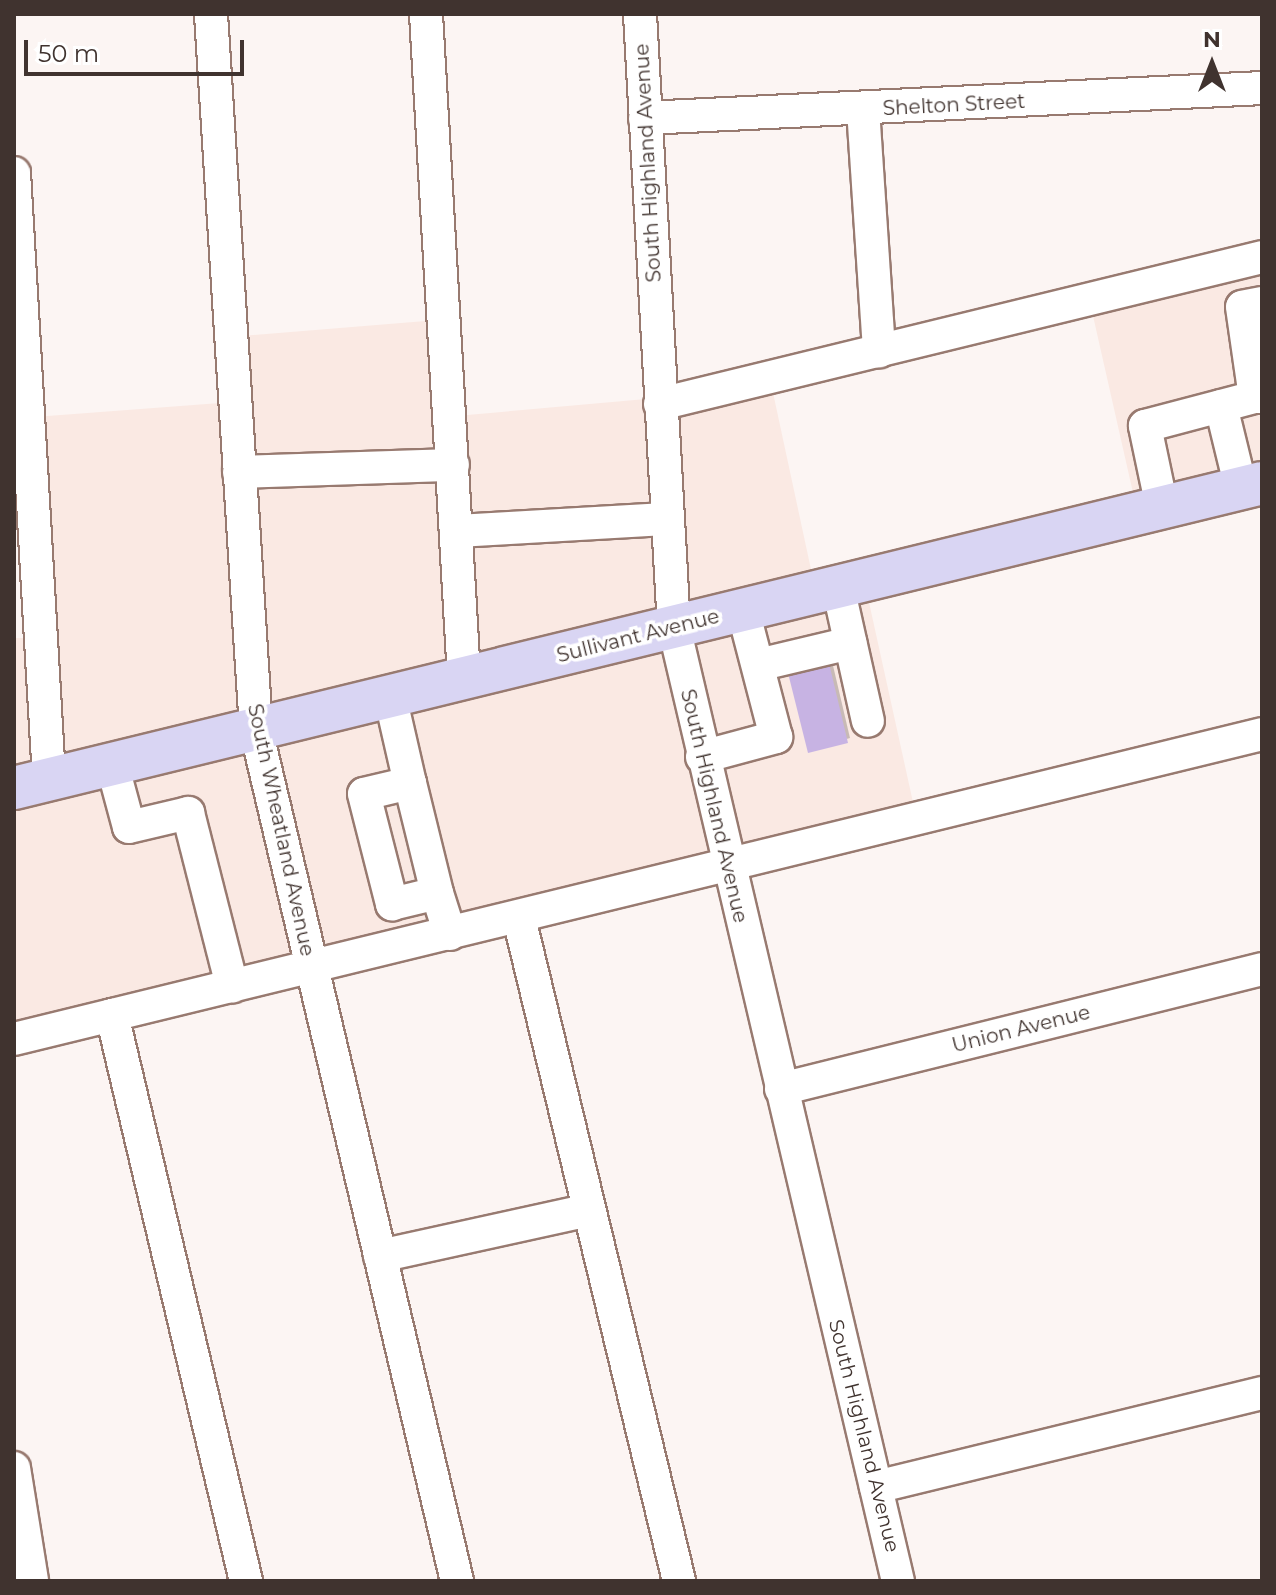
<!DOCTYPE html>
<html>
<head>
<meta charset="utf-8">
<style>
  body { margin:0 }
  #map { position:relative; width:1276px; height:1595px; overflow:hidden; background:#fcf5f3; font-family:Montserrat,sans-serif }
  div>[style] { position:absolute }
  [style*='--x'] { left:calc(var(--x)*1px); top:calc(var(--y)*1px); width:calc(var(--w)*1px); rotate:calc(var(--a)*1deg) }
  .built>* { inset:0; background:#fae9e3 }
  .shadow>* { inset:0; background:#0003 }
  .building>* { inset:0; background:#c7b3e3 }
  .roads { filter:drop-shadow(2px 0 #987a70) drop-shadow(-2px 0 #987a70) drop-shadow(0 2px #987a70) drop-shadow(0 -2px #987a70) }
  .minor>* { height:32px; margin:-16px; padding:0 16px; transform-origin:16px; border-radius:16px; background:#fff }
  .major>* { height:42px; margin:-21px; padding:0 21px; transform-origin:21px; border-radius:21px; background:#d9d5f3 }
  span { translate:-50% -50%; white-space:nowrap; text-align:center; line-height:1.15; -webkit-text-stroke:7px #fff; paint-order:stroke }
  .street-label { font-size:20px; color:#40332f }
  .frame { position:absolute; inset:0; border:16px solid #40332f; pointer-events:none }
  .north { position:absolute; left:1172px; top:24px; width:80px; height:80px; -webkit-text-stroke:6px #fff; paint-order:stroke; rotate:0deg; font-size:22px; font-weight:700; line-height:32px; text-align:center; color:#40332f }
  .north::after { content:''; display:block; margin:auto; width:28px; height:36px; background:#40332f; clip-path:polygon(50% 0,100% 100%,50% 72%,0 100%) }
  .scale { position:absolute; left:24px; top:40px; width:220px; height:36px; box-sizing:border-box; border:4px solid #40332f; border-top:0; padding-left:10px; font-size:24px; line-height:28px; white-space:nowrap; color:#40332f; -webkit-text-stroke:6px #fff; paint-order:stroke }
</style>
</head>
<body>
<div id="map">
  <div class="built">
    <div style="clip-path:polygon(1262px 263px,1262px 478px,1136px 506px,1091px 307px)"></div>
    <div style="clip-path:polygon(450px 319px,456px 416px,646px 399px,769px 374px,815px 588px,863px 575px,918px 825px,14px 1050px,14px 638px,29px 638px,21px 418px,220px 403px,217px 338px)"></div>
  </div>
  <div class="shadow">
    <div style="clip-path:polygon(831px 657px,850px 738px,809px 750px)"></div>
  </div>
  <div class="building">
    <div style="clip-path:polygon(828px 659px,848px 743px,808px 753px,787px 669px)"></div>
  </div>
  <div class="roads">
    <div class="minor">
      <div style="--x:211;--y:14;--w:717;--a:86.4"></div>
      <div style="--x:256;--y:730;--w:874;--a:76.71"></div>
      <div style="--x:426;--y:14;--w:665;--a:86.72"></div>
      <div style="--x:640;--y:14;--w:614;--a:86.83"></div>
      <div style="--x:674;--y:627;--w:980;--a:76.79"></div>
      <div style="--x:863;--y:109;--w:243;--a:86.2"></div>
      <div style="--x:645;--y:118;--w:618;--a:-2.78"></div>
      <div style="--x:14;--y:173;--w:607;--a:86.69"></div>
      <div style="--x:1262;--y:303;--w:20;--a:169"></div>
      <div style="--x:1242;--y:307;--w:91;--a:81.8"></div>
      <div style="--x:1255;--y:397;--w:7;--a:0"></div>
      <div style="--x:660;--y:404;--w:620;--a:-13.72"></div>
      <div style="--x:1221;--y:406;--w:84;--a:76.3"></div>
      <div style="--x:239;--y:472;--w:214;--a:-1.9"></div>
      <div style="--x:1162;--y:507;--w:83;--a:-101.9"></div>
      <div style="--x:1145;--y:426;--w:114;--a:-14.8"></div>
      <div style="--x:456;--y:531;--w:211;--a:-3.3"></div>
      <div style="--x:838;--y:587;--w:137;--a:77.4"></div>
      <div style="--x:758;--y:665;--w:95;--a:-13.4"></div>
      <div style="--x:390;--y:696;--w:89;--a:77.1"></div>
      <div style="--x:410;--y:783;--w:47;--a:166.6"></div>
      <div style="--x:364;--y:794;--w:114;--a:75.7"></div>
      <div style="--x:392;--y:904;--w:46;--a:-13.7"></div>
      <div style="--x:437;--y:893;--w:43;--a:72.4"></div>
      <div style="--x:702;--y:757;--w:77;--a:-15.1"></div>
      <div style="--x:776;--y:737;--w:131;--a:-104.6"></div>
      <div style="--x:112;--y:764;--w:65;--a:74.9"></div>
      <div style="--x:129;--y:827;--w:61;--a:-13.3"></div>
      <div style="--x:188;--y:813;--w:179;--a:75.7"></div>
      <div style="--x:410;--y:783;--w:113;--a:76.2"></div>
      <div style="--x:519;--y:918;--w:682;--a:76.43"></div>
      <div style="--x:112;--y:1015;--w:582;--a:76.68"></div>
      <div style="--x:14;--y:1039;--w:1285;--a:-13.73"></div>
      <div style="--x:781;--y:1089;--w:496;--a:-14"></div>
      <div style="--x:380;--y:1256;--w:214;--a:-12.4"></div>
      <div style="--x:14;--y:1468;--w:114;--a:80.9"></div>
      <div style="--x:876;--y:1487;--w:397;--a:-13.7"></div>
    </div>
    <div class="major">
      <div style="--x:14;--y:788;--w:1285;--a:-13.73"></div>
    </div>
  </div>
  <div class="street-label">
    <span style="left:954px;top:105px;rotate:-3deg">Shelton Street</span>
    <span style="left:648px;top:163px;rotate:-93deg">South Highland Avenue</span>
    <span style="left:638px;top:636px;rotate:-14deg">Sullivant Avenue</span>
    <span style="left:714px;top:806px;rotate:77deg">South Highland Avenue</span>
    <span style="left:281px;top:830px;rotate:78deg">South Wheatland Avenue</span>
    <span style="left:1021px;top:1029px;rotate:-14deg">Union Avenue</span>
    <span style="left:864px;top:1436px;rotate:76deg">South Highland Avenue</span>
  </div>
  <div class="frame"></div>
  <div class="north">N</div>
  <div class="scale">50 m</div>
</div>
</body>
</html>
